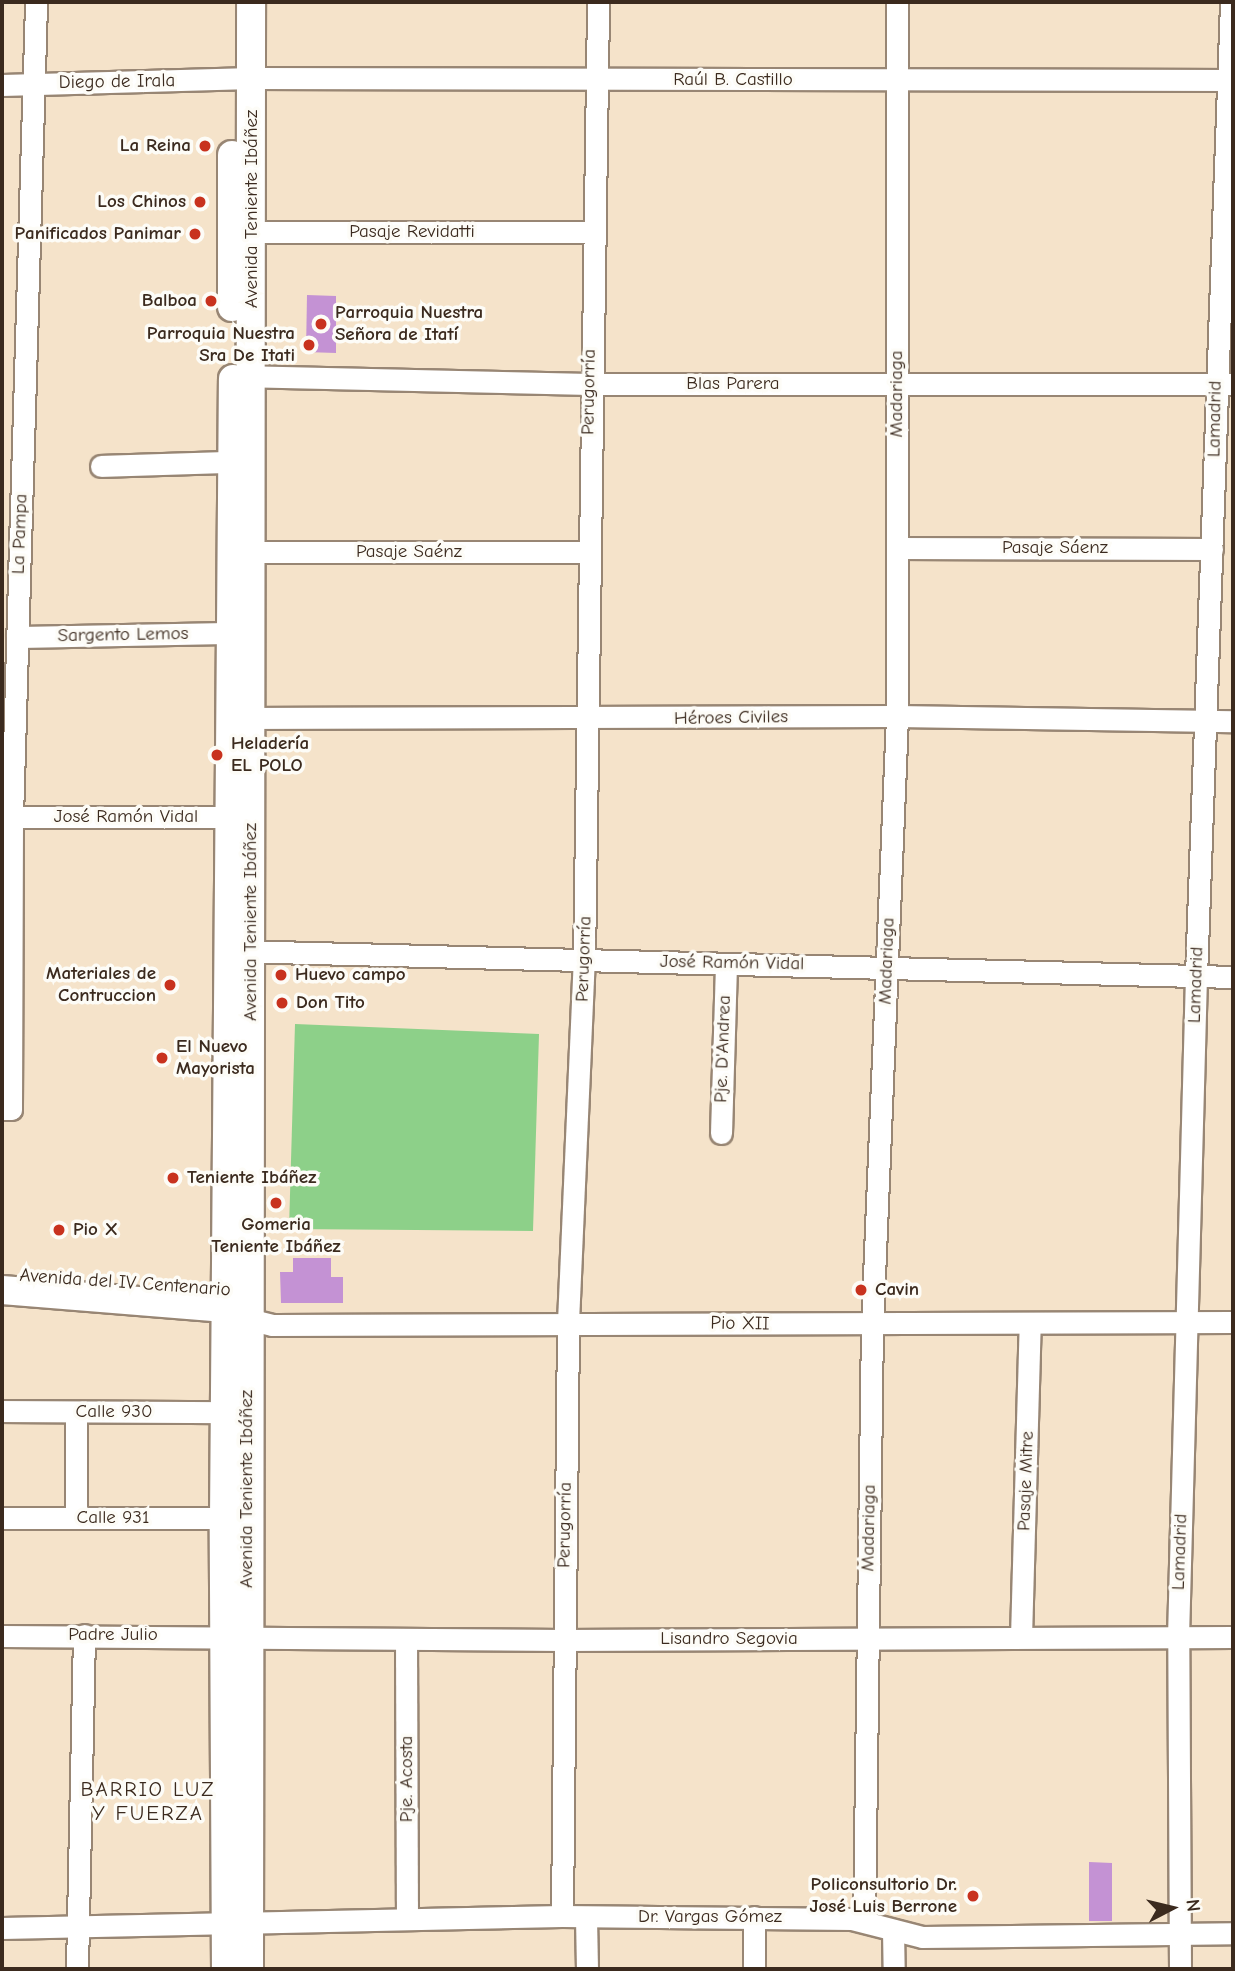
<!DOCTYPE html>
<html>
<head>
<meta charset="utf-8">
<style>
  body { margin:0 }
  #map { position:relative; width:1235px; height:1971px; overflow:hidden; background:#f5e3ca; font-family:"Comic Neue",sans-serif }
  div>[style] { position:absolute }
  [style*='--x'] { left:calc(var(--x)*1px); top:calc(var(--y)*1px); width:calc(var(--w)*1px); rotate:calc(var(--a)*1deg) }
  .green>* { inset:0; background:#8dd089 }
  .building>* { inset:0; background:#c492d4 }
  .roads { filter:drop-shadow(2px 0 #988674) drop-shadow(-2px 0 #988674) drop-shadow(0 2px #988674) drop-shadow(0 -2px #988674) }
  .minor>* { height:21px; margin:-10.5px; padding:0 10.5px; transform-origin:10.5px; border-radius:10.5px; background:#fff }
  .major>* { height:28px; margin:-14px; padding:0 14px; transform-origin:14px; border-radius:14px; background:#fff }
  .dots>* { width:19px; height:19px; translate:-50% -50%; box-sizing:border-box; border:4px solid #fdfcf7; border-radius:50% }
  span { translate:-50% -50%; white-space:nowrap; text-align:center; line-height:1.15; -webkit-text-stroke:7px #fdfcf7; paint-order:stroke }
  .street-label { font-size:19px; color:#3b2a1e }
  .poi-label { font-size:19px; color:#3b2a1e; font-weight:700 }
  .right { translate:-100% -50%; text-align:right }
  .left { translate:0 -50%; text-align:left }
  .neighbourhood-label { font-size:21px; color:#3b2a1e; letter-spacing:2px }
  .frame { position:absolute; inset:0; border:4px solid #3b2a1e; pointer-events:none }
  .north { position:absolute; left:1137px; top:1873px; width:70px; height:70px; -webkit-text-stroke:5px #fdfcf7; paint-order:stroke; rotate:83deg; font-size:19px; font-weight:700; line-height:28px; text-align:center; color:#3b2a1e }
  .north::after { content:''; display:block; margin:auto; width:24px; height:32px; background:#3b2a1e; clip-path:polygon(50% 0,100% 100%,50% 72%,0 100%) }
</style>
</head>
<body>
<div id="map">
  <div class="green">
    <div style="clip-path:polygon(295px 1024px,539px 1034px,533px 1231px,289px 1229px)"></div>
  </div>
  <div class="building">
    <div style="clip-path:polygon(307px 295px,336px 296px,336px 353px,306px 352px)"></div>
    <div style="clip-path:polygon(293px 1258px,331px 1258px,331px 1277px,343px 1277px,343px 1303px,281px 1303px,280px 1272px,293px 1272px)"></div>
    <div style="clip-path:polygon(1089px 1862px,1112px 1863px,1112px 1921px,1089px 1921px)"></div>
  </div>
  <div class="roads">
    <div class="minor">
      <div style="--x:2;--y:85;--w:250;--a:-1.6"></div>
      <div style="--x:252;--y:78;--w:981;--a:0.12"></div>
      <div style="--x:237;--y:232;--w:355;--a:0"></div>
      <div style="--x:238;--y:376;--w:352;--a:1.3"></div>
      <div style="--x:590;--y:384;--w:643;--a:0"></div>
      <div style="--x:101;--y:466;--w:130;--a:-1.8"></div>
      <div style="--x:897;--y:548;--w:315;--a:0.2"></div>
      <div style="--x:236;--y:552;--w:351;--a:0"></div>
      <div style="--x:17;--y:637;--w:212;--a:-1.1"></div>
      <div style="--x:238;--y:718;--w:659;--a:-0.17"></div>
      <div style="--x:897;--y:716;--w:336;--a:0.9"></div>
      <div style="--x:2;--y:817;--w:243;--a:0"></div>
      <div style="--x:235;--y:951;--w:998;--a:1.49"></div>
      <div style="--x:2;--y:1109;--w:9;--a:0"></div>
      <div style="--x:11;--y:1109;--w:292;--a:-89.8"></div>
      <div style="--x:12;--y:817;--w:815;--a:-88.31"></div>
      <div style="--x:721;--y:1133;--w:169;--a:-88.3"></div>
      <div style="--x:248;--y:1319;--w:25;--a:14"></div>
      <div style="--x:272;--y:1325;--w:961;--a:-0.18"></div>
      <div style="--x:2;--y:1411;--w:224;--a:0.3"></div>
      <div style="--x:76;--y:1412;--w:106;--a:90"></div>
      <div style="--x:2;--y:1518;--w:222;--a:0"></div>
      <div style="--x:2;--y:1636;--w:561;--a:0.41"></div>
      <div style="--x:563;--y:1640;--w:670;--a:-0.26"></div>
      <div style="--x:1021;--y:1637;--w:313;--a:-88.4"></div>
      <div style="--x:406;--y:1639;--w:280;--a:89.8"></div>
      <div style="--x:562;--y:1916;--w:594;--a:-89.42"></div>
      <div style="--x:568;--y:1322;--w:361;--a:-87.5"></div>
      <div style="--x:584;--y:961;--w:959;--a:-89.16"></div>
      <div style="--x:586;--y:1917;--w:52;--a:88.9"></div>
      <div style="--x:864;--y:1920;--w:594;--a:-89.23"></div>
      <div style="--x:872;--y:1326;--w:611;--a:-87.65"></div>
      <div style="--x:897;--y:716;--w:714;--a:-90"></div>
      <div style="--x:2;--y:1928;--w:560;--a:-1.23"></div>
      <div style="--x:562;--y:1916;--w:290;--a:0.6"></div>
      <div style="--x:852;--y:1919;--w:72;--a:14.4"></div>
      <div style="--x:922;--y:1937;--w:311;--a:-0.7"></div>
      <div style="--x:893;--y:1930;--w:39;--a:89"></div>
      <div style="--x:77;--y:1969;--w:334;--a:-88.8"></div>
      <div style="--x:754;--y:1969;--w:52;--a:-90"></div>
      <div style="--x:1180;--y:1969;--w:332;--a:-90.3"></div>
      <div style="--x:1178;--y:1637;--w:661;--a:-88.44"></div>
      <div style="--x:1196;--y:976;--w:975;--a:-87.94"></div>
    </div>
    <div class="major">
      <div style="--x:232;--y:307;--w:152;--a:-90"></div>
      <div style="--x:2;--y:1290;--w:227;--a:4.6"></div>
      <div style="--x:228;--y:1308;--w:16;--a:30"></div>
      <div style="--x:226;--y:1969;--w:451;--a:-90.3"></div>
      <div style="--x:224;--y:1518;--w:1139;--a:-89.55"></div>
      <div style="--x:249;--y:1969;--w:1967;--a:-89.94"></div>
    </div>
  </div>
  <div class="dots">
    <div style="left:205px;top:146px;background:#c8321e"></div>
    <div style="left:200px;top:202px;background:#c8321e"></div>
    <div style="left:195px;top:234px;background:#c8321e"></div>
    <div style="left:211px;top:301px;background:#c8321e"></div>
    <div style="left:321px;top:324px;background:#c8321e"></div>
    <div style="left:309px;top:345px;background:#c8321e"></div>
    <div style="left:217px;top:755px;background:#c8321e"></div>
    <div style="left:281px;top:975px;background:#c8321e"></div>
    <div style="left:170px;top:985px;background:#c8321e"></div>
    <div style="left:282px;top:1003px;background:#c8321e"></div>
    <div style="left:162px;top:1058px;background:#c8321e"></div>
    <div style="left:173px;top:1178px;background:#c8321e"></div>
    <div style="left:276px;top:1203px;background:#c8321e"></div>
    <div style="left:59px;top:1230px;background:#c8321e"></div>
    <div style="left:861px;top:1290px;background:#c8321e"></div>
    <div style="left:973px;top:1896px;background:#c8321e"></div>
  </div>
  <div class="street-label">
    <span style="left:733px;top:80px">Raúl B. Castillo</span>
    <span style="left:117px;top:82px;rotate:-1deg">Diego de Irala</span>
    <span style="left:252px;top:209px;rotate:-90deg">Avenida Teniente Ibáñez</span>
    <span style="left:412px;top:232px">Pasaje Revidatti</span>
    <span style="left:733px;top:384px">Blas Parera</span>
    <span style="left:589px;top:392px;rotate:-89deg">Perugorría</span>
    <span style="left:897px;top:394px;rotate:-90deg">Madariaga</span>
    <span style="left:1215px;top:419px;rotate:-89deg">Lamadrid</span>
    <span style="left:20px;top:534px;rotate:-88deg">La Pampa</span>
    <span style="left:1055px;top:548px">Pasaje Sáenz</span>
    <span style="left:409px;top:552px">Pasaje Saénz</span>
    <span style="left:123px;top:635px;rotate:-1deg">Sargento Lemos</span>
    <span style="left:731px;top:718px;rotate:-1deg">Héroes Civiles</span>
    <span style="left:126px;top:817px">José Ramón Vidal</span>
    <span style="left:251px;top:922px;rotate:-90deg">Avenida Teniente Ibáñez</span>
    <span style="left:584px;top:959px;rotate:-88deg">Perugorría</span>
    <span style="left:887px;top:961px;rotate:-88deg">Madariaga</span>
    <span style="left:732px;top:963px;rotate:1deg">José Ramón Vidal</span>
    <span style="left:1196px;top:985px;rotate:-88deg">Lamadrid</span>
    <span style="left:723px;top:1049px;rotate:-88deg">Pje. D'Andrea</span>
    <span style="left:125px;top:1283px;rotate:4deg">Avenida del IV Centenario</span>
    <span style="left:740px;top:1324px;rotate:1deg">Pio XII</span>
    <span style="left:114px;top:1412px">Calle 930</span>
    <span style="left:1026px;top:1481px;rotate:-88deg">Pasaje Mitre</span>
    <span style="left:247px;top:1489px;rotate:-90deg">Avenida Teniente Ibáñez</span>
    <span style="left:113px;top:1518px">Calle 931</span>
    <span style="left:565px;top:1525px;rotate:-89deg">Perugorría</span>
    <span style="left:869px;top:1528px;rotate:-89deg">Madariaga</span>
    <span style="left:1180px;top:1552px;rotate:-88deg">Lamadrid</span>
    <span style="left:113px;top:1635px">Padre Julio</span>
    <span style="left:729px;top:1639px">Lisandro Segovia</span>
    <span style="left:407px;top:1779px;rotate:-90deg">Pje. Acosta</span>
    <span style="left:710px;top:1917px">Dr. Vargas Gómez</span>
  </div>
  <div class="poi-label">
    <span class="right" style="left:191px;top:146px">La Reina</span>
    <span class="right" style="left:186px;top:202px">Los Chinos</span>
    <span class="right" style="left:181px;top:234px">Panificados Panimar</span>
    <span class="right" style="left:197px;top:301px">Balboa</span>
    <span class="left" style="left:335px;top:324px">Parroquia Nuestra<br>Señora de Itatí</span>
    <span class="right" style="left:295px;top:345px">Parroquia Nuestra<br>Sra De Itati</span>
    <span class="left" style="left:231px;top:755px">Heladería<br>EL POLO</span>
    <span class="right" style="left:156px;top:985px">Materiales de<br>Contruccion</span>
    <span class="left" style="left:295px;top:975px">Huevo campo</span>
    <span class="left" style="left:296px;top:1003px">Don Tito</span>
    <span class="left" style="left:176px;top:1058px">El Nuevo<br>Mayorista</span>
    <span class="left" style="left:187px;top:1178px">Teniente Ibáñez</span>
    <span style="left:276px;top:1236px">Gomeria<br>Teniente Ibáñez</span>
    <span class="left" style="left:73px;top:1230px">Pio X</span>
    <span class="left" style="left:875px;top:1290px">Cavin</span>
    <span class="right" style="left:957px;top:1896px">Policonsultorio Dr.<br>José Luis Berrone</span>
  </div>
  <div class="neighbourhood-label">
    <span style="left:148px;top:1801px">BARRIO LUZ<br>Y FUERZA</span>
  </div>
  <div class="frame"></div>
  <div class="north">N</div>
</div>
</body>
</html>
